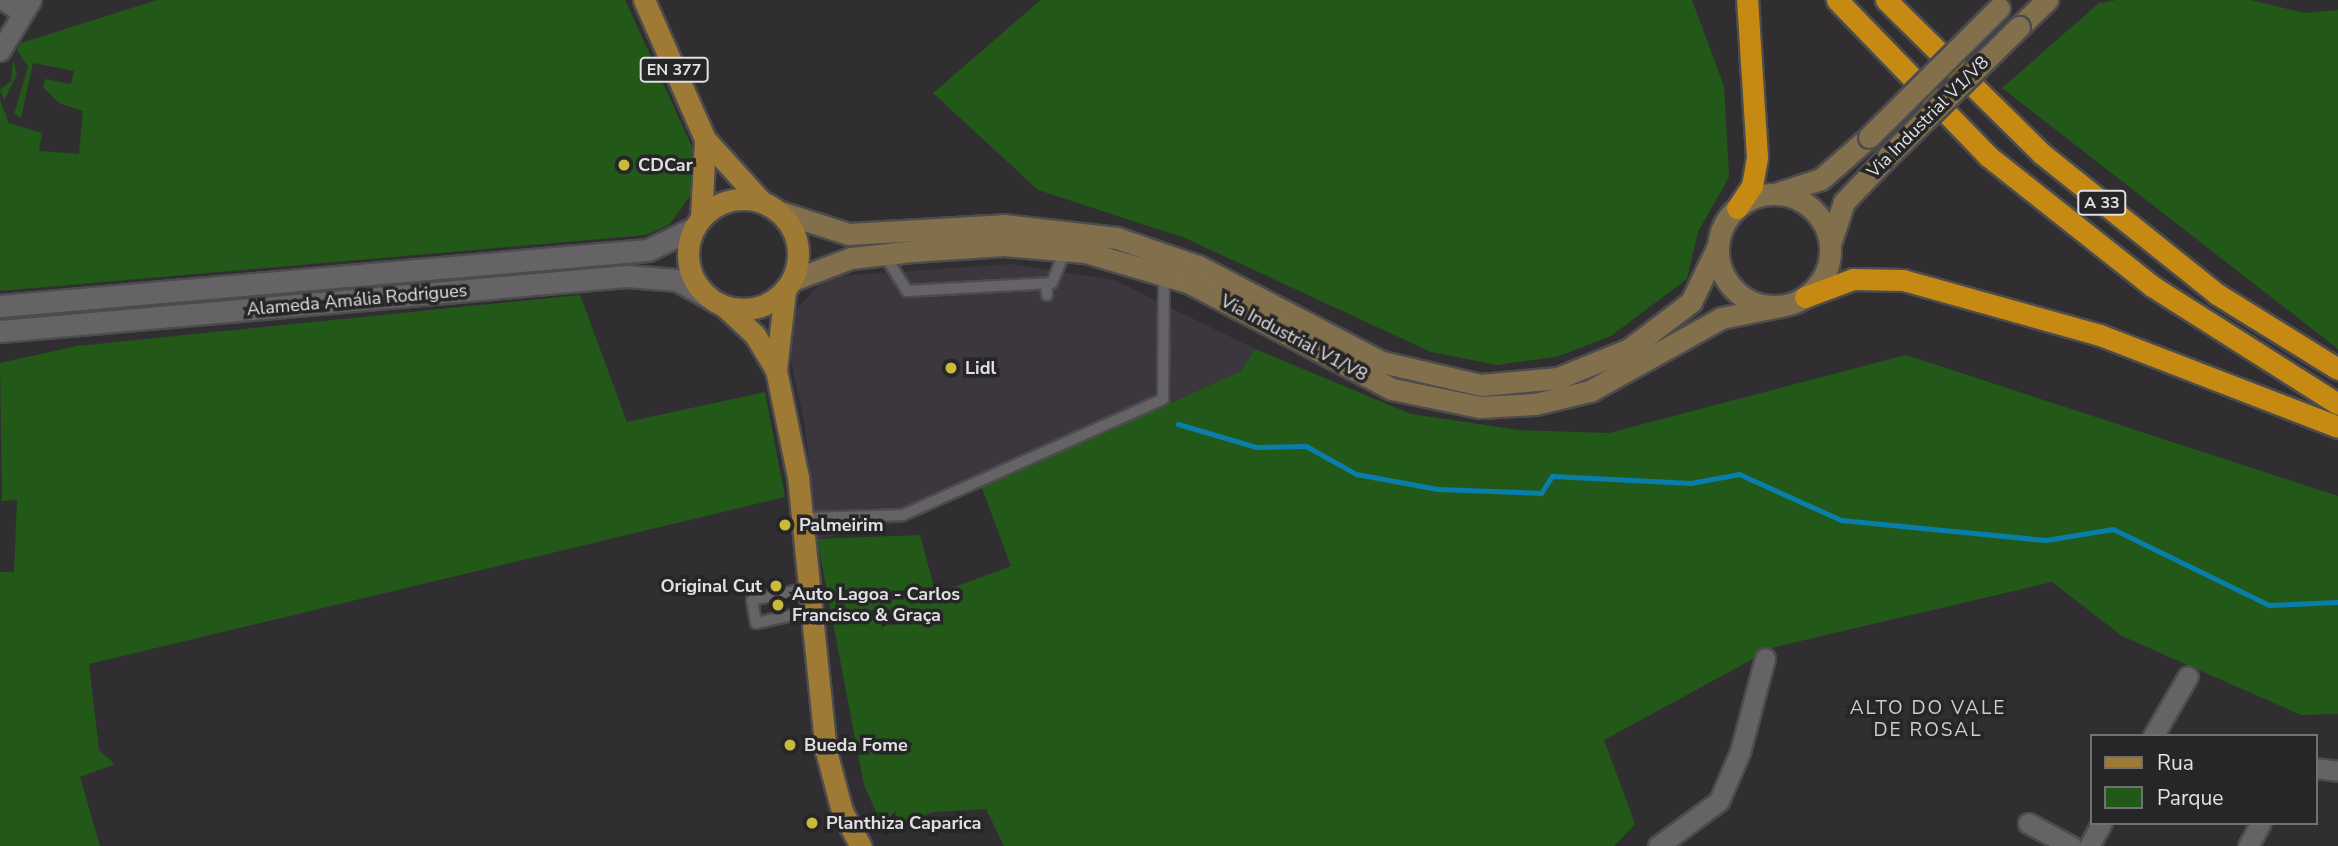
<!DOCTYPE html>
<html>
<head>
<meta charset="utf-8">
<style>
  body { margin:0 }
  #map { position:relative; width:2338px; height:846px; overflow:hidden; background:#302e31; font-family:"Nunito Sans",sans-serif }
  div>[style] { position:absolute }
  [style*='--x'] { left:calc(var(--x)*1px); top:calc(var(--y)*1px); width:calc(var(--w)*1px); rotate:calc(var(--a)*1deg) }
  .built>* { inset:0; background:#3c373e }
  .green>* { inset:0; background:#225919 }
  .stream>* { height:5px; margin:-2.5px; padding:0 2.5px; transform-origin:2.5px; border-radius:2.5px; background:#0a7eab }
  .roads { filter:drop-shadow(2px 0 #4c4b4d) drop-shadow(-2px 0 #4c4b4d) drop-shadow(0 2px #4c4b4d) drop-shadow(0 -2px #4c4b4d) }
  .service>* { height:10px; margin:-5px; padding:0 5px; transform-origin:5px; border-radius:5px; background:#656365 }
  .minor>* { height:19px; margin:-9.5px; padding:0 9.5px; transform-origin:9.5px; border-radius:9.5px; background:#656365 }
  .tertiary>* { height:21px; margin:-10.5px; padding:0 10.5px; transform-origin:10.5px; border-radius:10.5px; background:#656365 }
  .secondary>* { height:21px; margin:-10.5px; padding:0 10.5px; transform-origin:10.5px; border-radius:10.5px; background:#826f4c }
  .secondary>.ring { margin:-10.5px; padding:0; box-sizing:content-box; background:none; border:21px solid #826f4c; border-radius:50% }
  .primary>* { height:21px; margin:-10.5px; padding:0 10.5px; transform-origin:10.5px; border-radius:10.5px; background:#9f7a34 }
  .primary>.ring { margin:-10.5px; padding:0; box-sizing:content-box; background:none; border:21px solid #9f7a34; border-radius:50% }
  .motorway>* { height:21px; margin:-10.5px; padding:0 10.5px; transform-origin:10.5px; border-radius:10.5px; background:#c68a13 }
  .bridges { filter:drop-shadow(2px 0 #4c4b4d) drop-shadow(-2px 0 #4c4b4d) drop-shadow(0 2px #4c4b4d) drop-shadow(0 -2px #4c4b4d) }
  .secondary-bridge>* { height:21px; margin:-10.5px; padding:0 10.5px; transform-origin:10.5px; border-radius:10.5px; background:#826f4c }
  .dots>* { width:19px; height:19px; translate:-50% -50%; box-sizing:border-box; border:4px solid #262527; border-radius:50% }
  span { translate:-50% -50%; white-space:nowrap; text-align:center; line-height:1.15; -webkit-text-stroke:7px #262527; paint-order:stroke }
  .shield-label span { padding:2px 5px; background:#262527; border:2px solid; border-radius:5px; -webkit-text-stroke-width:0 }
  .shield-label { font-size:16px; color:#e1e0e2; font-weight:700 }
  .street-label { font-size:18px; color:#e1e0e2 }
  .poi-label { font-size:18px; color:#e1e0e2; font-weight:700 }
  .left { translate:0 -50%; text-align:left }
  .right { translate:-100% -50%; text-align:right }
  .neighbourhood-label { font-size:19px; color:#cecccf; letter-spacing:2px }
  .legend { position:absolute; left:2090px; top:734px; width:228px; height:91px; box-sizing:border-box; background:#262527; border:2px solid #717072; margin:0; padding:9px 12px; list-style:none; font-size:21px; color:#e1e0e2 }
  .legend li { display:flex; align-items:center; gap:14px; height:35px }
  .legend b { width:35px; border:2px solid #717072 }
</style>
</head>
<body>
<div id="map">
  <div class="built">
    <div style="clip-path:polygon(1011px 264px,1114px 280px,1255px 349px,1241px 371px,904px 522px,817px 539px,805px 425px,788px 347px,796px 310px,826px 277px)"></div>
  </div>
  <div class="green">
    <div style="clip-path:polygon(157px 0,625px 0,693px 149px,695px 189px,669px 225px,646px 235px,0 291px,0 100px,9px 123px,42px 133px,39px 151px,79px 154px,83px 111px,59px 103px,43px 87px,45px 79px,71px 84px,74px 71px,33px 63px,21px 118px,14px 114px,28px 67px,17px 50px,21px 43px)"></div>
    <div style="clip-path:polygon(1041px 0,1692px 0,1724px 86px,1729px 177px,1698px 232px,1687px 279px,1611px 336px,1556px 357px,1497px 365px,1431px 352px,1185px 238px,1038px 190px,933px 93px)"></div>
    <div style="clip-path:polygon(2117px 0,2250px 0,2305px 13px,2338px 10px,2338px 349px,2002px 88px,2099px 3px)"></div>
    <div style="clip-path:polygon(13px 59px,17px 75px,4px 100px,0 90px,11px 81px)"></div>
    <div style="clip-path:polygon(580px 295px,627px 422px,765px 392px,785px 497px,89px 664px,99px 750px,115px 764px,80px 777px,100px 846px,0 846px,0 572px,14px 572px,17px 500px,2px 501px,0 363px,77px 346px)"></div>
    <div style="clip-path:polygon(1255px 349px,1411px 414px,1519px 430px,1609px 433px,1906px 355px,2338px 496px,2338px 714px,2301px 715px,2122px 636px,2052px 582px,1775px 647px,1604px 740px,1635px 824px,1614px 846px,1004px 846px,986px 809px,933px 812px,885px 832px,864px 785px,817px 539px,920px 535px,936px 594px,1011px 566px,982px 488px,1241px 371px)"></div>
  </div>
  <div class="stream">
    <div style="--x:1178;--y:424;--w:81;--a:16.4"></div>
    <div style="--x:1256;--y:447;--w:50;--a:-1.1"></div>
    <div style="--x:1306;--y:446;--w:57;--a:29.2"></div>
    <div style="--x:1356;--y:474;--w:83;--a:10.4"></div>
    <div style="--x:1438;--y:489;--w:103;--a:2.2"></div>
    <div style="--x:1541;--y:493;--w:20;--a:-57"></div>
    <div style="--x:1552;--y:476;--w:139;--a:2.9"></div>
    <div style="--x:1691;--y:483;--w:49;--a:-10.6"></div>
    <div style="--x:1739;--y:474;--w:112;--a:24.3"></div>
    <div style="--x:1841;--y:520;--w:206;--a:5.6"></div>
    <div style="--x:2046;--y:540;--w:68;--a:-9.3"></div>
    <div style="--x:2113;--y:529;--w:174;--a:26"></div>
    <div style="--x:2269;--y:605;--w:69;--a:-2.5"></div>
  </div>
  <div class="roads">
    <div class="service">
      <div style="--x:884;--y:254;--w:44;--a:58.1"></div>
      <div style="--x:907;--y:291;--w:145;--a:-3.2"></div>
      <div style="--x:1052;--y:283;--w:37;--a:-68"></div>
      <div style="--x:1046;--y:284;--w:11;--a:85"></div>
      <div style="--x:803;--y:518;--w:100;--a:-1.7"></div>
      <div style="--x:903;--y:515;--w:285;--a:-24"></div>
      <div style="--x:1163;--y:399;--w:125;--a:-89.5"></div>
      <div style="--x:809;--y:588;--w:58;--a:168.1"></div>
      <div style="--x:752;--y:600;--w:23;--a:80"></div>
      <div style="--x:756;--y:623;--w:56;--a:-12.3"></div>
    </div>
    <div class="minor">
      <div style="--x:3;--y:0;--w:24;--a:33"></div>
      <div style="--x:0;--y:51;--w:60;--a:-58.7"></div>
      <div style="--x:2153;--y:736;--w:69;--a:-59.7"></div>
      <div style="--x:2315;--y:768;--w:23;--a:7"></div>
      <div style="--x:2028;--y:823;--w:49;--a:28.1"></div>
      <div style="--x:1658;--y:846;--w:76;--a:-36.4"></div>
      <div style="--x:1719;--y:801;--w:53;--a:-66.8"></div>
      <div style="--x:1740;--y:752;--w:97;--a:-75.1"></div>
      <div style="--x:2089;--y:846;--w:26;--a:-61"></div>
      <div style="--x:2248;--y:846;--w:26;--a:-61"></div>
    </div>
    <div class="tertiary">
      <div style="--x:0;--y:306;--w:650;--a:-4.94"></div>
      <div style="--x:648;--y:250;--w:51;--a:-25.6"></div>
      <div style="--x:0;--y:331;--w:629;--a:-5.01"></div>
      <div style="--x:627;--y:276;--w:50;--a:4.6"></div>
      <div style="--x:677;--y:280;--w:37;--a:29"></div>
    </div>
    <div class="secondary">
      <div style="--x:2019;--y:27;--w:39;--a:-44"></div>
      <div style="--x:1778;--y:193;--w:45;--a:-18"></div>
      <div style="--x:1821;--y:179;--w:64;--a:-41.2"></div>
      <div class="ring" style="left:1718px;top:194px;width:91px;height:91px"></div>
      <div style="--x:780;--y:212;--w:72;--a:17.7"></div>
      <div style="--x:849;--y:234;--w:154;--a:-3.3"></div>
      <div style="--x:1003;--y:225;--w:115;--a:6.5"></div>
      <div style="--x:1117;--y:238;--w:86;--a:19.1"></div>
      <div style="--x:1198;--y:266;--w:208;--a:27.6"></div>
      <div style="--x:1382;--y:362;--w:102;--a:13.1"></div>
      <div style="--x:1481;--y:385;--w:77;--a:-5.2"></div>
      <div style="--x:1558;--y:378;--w:77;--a:-22.2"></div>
      <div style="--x:1629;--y:349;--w:78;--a:-37.2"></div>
      <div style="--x:1691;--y:302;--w:60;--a:-64.3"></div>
      <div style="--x:1830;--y:244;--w:44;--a:-71.6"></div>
      <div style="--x:1844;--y:202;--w:64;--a:-46.3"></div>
      <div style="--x:793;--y:280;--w:62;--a:-20.8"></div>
      <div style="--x:851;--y:258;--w:62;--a:-6.4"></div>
      <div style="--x:913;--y:251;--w:91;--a:-3.8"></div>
      <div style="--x:1004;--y:245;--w:81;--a:4.9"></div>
      <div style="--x:1085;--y:252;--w:109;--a:16.4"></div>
      <div style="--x:1190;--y:283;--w:228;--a:27.7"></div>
      <div style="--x:1392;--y:389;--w:90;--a:11.6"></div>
      <div style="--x:1480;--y:407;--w:55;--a:-3.1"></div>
      <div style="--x:1535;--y:404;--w:57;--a:-13.3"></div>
      <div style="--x:1590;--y:391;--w:150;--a:-29.1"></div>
      <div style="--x:1721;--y:318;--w:61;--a:-11.3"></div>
    </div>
    <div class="primary">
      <div style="--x:644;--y:0;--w:152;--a:66.3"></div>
      <div style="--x:705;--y:139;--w:84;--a:47.9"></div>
      <div class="ring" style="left:688px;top:199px;width:89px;height:89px"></div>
      <div style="--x:701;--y:218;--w:76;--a:-87"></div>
      <div style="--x:785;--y:291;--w:80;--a:96.5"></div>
      <div style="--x:776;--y:370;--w:109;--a:78.4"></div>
      <div style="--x:798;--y:477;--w:275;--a:84.2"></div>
      <div style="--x:826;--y:751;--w:62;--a:75.1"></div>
      <div style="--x:842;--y:811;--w:40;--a:62"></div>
      <div style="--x:724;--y:306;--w:42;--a:43.1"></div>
      <div style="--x:755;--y:335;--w:41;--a:59"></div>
    </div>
    <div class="motorway">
      <div style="--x:1837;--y:0;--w:217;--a:45.9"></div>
      <div style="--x:1988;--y:156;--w:209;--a:38.4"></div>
      <div style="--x:2152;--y:286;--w:220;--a:32.4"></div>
      <div style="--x:1886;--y:0;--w:218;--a:44.6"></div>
      <div style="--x:2041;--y:153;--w:226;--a:38.7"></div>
      <div style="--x:2217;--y:294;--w:142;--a:31.8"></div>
      <div style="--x:1737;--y:208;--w:27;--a:-56"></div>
      <div style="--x:1752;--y:186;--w:29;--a:-80"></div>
      <div style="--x:1757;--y:157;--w:157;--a:-93.6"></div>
      <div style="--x:1805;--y:297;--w:51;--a:-20.6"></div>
      <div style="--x:1853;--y:279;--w:50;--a:1.1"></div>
      <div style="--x:1903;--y:280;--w:205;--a:15.6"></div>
      <div style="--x:2100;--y:335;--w:255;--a:21.1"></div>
    </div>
  </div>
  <div class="bridges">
    <div class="secondary-bridge">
      <div style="--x:1869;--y:137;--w:183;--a:-44.8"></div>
      <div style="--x:1888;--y:156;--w:184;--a:-44.6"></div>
    </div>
  </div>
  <div class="dots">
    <div style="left:624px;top:165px;background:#c9ba3a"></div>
    <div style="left:951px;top:368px;background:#c9ba3a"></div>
    <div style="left:785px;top:525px;background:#c9ba3a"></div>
    <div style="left:776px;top:586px;background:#c9ba3a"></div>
    <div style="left:778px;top:605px;background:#c9ba3a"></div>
    <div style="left:790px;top:745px;background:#c9ba3a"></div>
    <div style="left:812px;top:823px;background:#c9ba3a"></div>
  </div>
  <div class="shield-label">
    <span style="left:674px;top:70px">EN 377</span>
    <span style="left:2102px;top:203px">A 33</span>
  </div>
  <div class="street-label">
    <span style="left:1928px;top:117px;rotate:-45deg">Via Industrial V1/V8</span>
    <span style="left:357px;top:300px;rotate:-5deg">Alameda Amália Rodrigues</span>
    <span style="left:1294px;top:338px;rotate:28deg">Via Industrial V1/V8</span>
  </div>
  <div class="poi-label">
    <span class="left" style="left:638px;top:165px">CDCar</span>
    <span class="left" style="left:965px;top:368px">Lidl</span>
    <span class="left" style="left:799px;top:525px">Palmeirim</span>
    <span class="right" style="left:762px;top:586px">Original Cut</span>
    <span class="left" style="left:792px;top:605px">Auto Lagoa - Carlos<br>Francisco &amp; Graça</span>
    <span class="left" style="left:804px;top:745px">Bueda Fome</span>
    <span class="left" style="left:826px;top:823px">Planthiza Caparica</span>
  </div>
  <div class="neighbourhood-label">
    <span style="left:1928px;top:720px">ALTO DO VALE<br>DE ROSAL</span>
  </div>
  <ul class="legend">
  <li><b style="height:9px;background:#9f7a34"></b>Rua</li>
  <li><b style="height:19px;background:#225919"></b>Parque</li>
  </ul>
</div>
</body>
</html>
